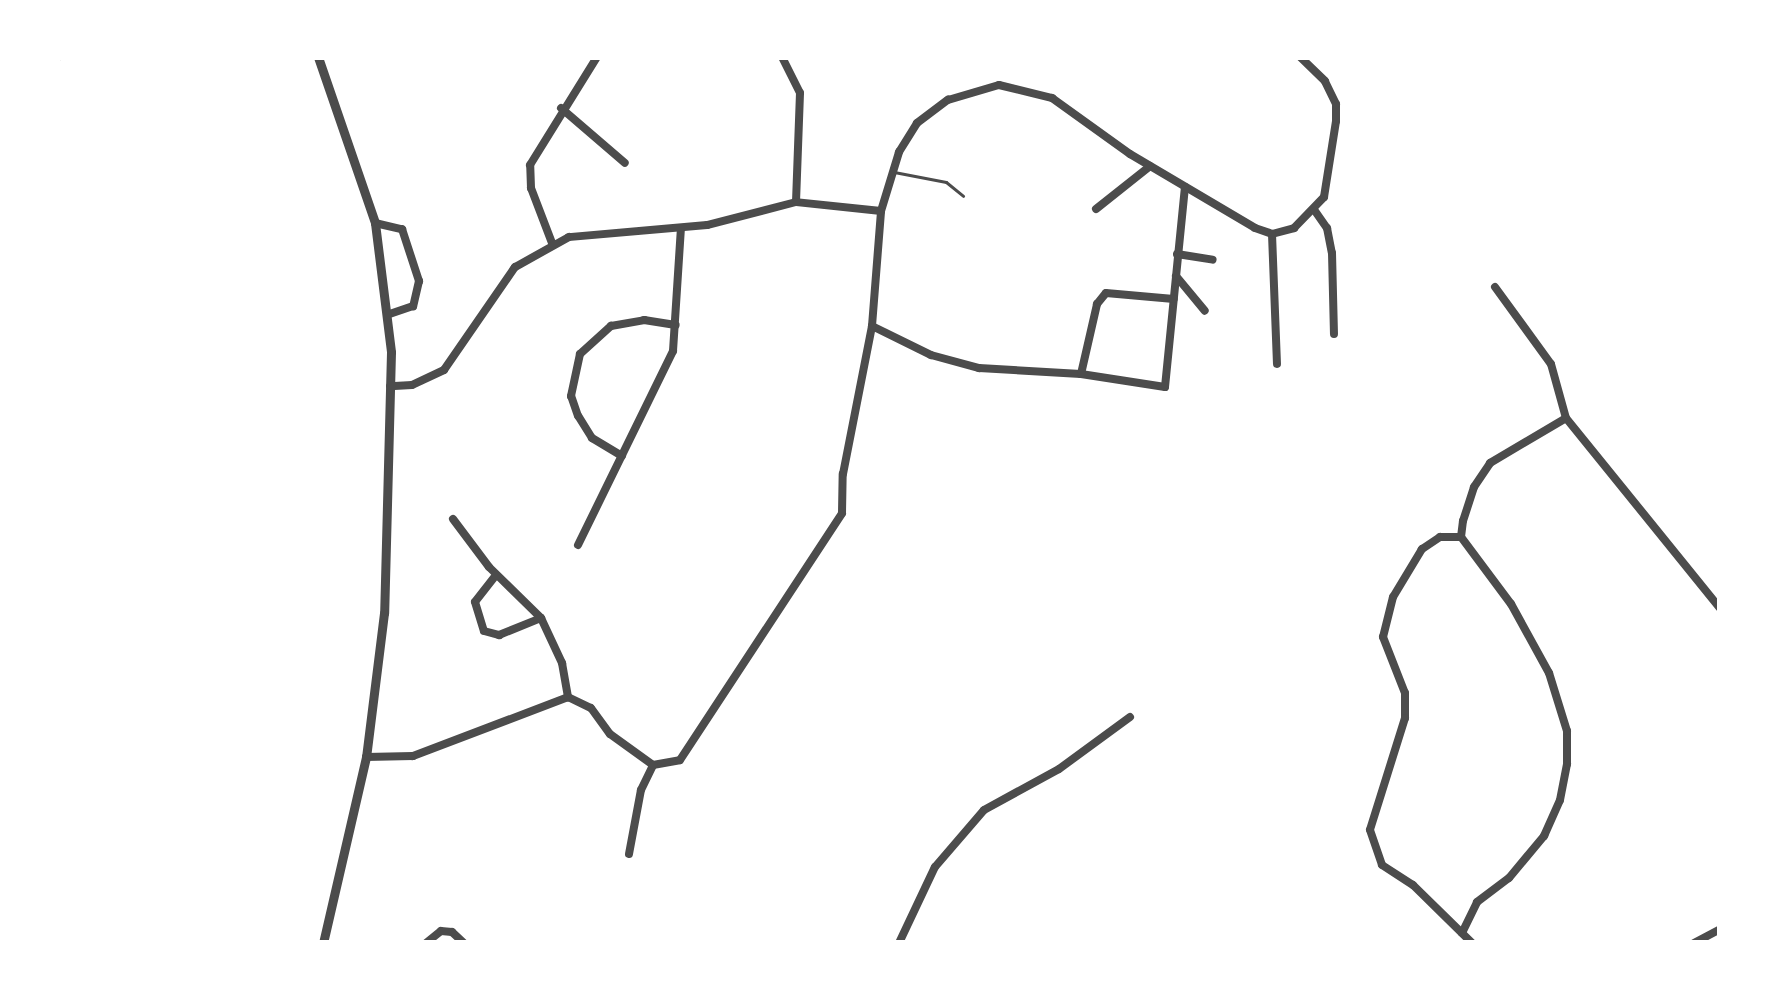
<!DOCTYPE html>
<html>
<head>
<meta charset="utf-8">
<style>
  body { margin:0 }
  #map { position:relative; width:1777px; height:1000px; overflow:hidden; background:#fff; font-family:"Source Sans 3",sans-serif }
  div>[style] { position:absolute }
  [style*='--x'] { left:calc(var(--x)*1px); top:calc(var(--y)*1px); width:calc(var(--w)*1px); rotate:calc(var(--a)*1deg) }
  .stream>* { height:4.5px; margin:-2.25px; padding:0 2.25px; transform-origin:2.25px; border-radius:2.25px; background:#d9d9d9 }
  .service>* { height:3px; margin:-1.5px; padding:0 1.5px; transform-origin:1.5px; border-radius:1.5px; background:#4c4c4c }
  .minor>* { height:8px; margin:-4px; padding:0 4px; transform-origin:4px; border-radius:4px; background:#4c4c4c }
  .tertiary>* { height:9px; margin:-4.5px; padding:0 4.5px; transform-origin:4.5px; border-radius:4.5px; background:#4c4c4c }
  span { translate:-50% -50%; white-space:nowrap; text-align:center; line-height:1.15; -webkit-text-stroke:9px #fff; paint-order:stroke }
  .frame { position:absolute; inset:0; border:60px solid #fff; pointer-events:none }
</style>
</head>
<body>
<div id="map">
  <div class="stream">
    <div style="--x:57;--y:59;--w:4;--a:-34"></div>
  </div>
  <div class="service">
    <div style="--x:894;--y:172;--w:53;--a:10.9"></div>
    <div style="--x:946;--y:182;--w:22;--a:39"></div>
  </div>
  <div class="minor">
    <div style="--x:782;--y:57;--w:40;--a:63.4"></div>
    <div style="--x:800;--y:93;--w:109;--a:92.1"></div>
    <div style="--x:561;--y:108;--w:84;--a:40.7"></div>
    <div style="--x:1096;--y:209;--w:69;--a:-38.5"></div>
    <div style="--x:881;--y:211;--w:62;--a:-73"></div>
    <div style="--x:899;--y:152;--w:34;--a:-58"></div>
    <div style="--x:917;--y:123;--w:39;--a:-37"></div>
    <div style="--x:948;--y:100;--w:53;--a:-16.4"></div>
    <div style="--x:999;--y:85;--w:55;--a:13.8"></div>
    <div style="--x:1052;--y:98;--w:96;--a:35.7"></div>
    <div style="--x:1130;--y:154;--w:145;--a:30.6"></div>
    <div style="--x:1255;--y:228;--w:18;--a:19"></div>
    <div style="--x:1272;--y:234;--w:23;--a:-15"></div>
    <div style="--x:1294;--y:228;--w:43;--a:-45.9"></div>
    <div style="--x:1324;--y:197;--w:77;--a:-81"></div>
    <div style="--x:1336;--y:121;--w:17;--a:-90"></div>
    <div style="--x:1336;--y:104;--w:25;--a:-116"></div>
    <div style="--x:1325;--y:81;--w:35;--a:-136"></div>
    <div style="--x:1315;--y:211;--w:21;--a:55"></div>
    <div style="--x:1327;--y:228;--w:25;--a:79"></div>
    <div style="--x:1332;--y:253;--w:81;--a:88.6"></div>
    <div style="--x:375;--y:223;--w:28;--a:13"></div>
    <div style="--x:402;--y:229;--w:55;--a:71.9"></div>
    <div style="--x:419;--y:281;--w:26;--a:103"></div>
    <div style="--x:413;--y:306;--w:24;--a:161"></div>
    <div style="--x:1272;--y:234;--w:130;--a:87.8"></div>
    <div style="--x:552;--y:243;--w:59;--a:-110.9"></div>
    <div style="--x:531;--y:188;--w:23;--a:-92"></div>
    <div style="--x:530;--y:165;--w:127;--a:-58.2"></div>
    <div style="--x:1177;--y:254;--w:36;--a:9"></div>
    <div style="--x:1176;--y:276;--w:45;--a:50.4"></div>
    <div style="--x:1495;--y:287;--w:95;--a:54"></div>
    <div style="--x:1551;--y:364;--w:56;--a:74.5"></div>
    <div style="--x:1566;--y:418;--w:245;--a:51"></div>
    <div style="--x:872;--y:326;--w:66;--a:26.2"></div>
    <div style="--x:931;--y:355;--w:50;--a:15.2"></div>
    <div style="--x:979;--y:368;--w:102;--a:3.4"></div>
    <div style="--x:1081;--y:374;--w:85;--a:8.8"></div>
    <div style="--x:1165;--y:387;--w:201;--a:-84.3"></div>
    <div style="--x:1081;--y:374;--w:72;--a:-77.1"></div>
    <div style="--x:1097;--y:304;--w:14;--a:-51"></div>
    <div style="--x:1106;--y:293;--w:68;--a:5"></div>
    <div style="--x:622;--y:456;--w:35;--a:-149"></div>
    <div style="--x:592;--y:438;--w:26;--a:-122"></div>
    <div style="--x:578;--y:416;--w:21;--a:-109"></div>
    <div style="--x:571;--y:396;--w:43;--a:-77.9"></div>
    <div style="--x:580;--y:354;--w:42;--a:-42.1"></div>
    <div style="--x:611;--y:326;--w:34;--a:-10"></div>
    <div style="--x:644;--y:320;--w:32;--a:9"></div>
    <div style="--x:453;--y:519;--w:60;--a:53.1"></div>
    <div style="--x:489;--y:567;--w:73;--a:44.4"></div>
    <div style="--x:541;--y:618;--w:50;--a:65"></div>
    <div style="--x:562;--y:663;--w:35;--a:80"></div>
    <div style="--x:1461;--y:537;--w:21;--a:180"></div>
    <div style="--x:1440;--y:537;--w:22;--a:146"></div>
    <div style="--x:1422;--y:549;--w:56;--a:121.1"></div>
    <div style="--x:1393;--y:597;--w:41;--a:104"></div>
    <div style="--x:1383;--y:637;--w:60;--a:68.6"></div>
    <div style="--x:1405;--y:693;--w:25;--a:90"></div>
    <div style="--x:1405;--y:718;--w:117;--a:107.4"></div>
    <div style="--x:1370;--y:830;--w:37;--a:71"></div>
    <div style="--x:1382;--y:865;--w:37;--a:33"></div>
    <div style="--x:1413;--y:885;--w:83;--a:44.5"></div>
    <div style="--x:578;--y:545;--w:216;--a:-63.9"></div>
    <div style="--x:673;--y:351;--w:123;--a:-86.3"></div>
    <div style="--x:496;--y:575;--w:34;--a:128"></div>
    <div style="--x:475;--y:602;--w:30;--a:73"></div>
    <div style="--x:484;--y:631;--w:16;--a:15"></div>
    <div style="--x:499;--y:635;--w:45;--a:-22"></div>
    <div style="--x:366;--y:757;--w:47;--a:-1.2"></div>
    <div style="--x:413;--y:756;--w:166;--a:-20.8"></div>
    <div style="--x:568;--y:697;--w:25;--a:26"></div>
    <div style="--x:591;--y:708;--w:32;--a:54"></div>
    <div style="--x:610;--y:734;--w:53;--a:35.8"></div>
    <div style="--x:653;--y:765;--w:27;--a:-10"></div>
    <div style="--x:680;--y:760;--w:295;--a:-56.7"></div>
    <div style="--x:842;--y:513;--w:39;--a:-89"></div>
    <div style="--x:843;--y:474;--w:151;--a:-78.9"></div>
    <div style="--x:872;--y:326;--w:115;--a:-85.5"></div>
    <div style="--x:881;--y:211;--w:85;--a:-174"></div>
    <div style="--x:796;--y:202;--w:92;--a:165.5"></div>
    <div style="--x:707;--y:225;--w:139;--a:175"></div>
    <div style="--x:569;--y:237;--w:62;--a:150.9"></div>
    <div style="--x:515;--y:267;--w:125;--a:124.6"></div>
    <div style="--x:444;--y:370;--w:35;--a:155"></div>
    <div style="--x:412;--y:385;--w:22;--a:177"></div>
    <div style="--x:629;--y:854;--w:65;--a:-79.4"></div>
    <div style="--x:641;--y:790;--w:28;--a:-64"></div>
    <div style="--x:1462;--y:933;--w:34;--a:-64"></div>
    <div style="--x:1477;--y:902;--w:40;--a:-37"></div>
    <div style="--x:1509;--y:878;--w:55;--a:-50.2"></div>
    <div style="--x:1544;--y:836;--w:39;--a:-66"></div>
    <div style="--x:1560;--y:800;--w:37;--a:-79"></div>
    <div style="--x:1567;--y:764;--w:33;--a:-90"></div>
    <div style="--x:1567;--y:731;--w:61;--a:-107.2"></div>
    <div style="--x:1549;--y:673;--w:79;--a:-118.8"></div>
    <div style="--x:1511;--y:604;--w:84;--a:-126.7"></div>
    <div style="--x:1461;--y:537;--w:16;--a:-83"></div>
    <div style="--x:1463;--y:521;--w:36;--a:-72"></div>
    <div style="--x:1474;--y:487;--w:29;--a:-56"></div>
    <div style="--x:1490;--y:463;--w:88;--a:-30.6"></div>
    <div style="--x:426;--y:943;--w:19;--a:-39"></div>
    <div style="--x:441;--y:931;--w:11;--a:5"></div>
    <div style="--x:452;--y:932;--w:16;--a:43"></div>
    <div style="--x:899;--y:943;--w:84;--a:-64.7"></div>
    <div style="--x:935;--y:867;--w:75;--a:-49.3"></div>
    <div style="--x:984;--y:810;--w:85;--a:-28.7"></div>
    <div style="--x:1059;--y:769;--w:88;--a:-36.2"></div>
    <div style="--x:1694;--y:943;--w:30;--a:-28"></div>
  </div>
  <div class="tertiary">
    <div style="--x:318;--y:57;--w:176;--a:71"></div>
    <div style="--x:375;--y:223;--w:130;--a:82.9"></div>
    <div style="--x:391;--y:352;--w:261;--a:91.5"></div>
    <div style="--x:384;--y:613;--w:145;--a:97.1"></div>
    <div style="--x:366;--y:757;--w:191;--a:103"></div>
  </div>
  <div class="frame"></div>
</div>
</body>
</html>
